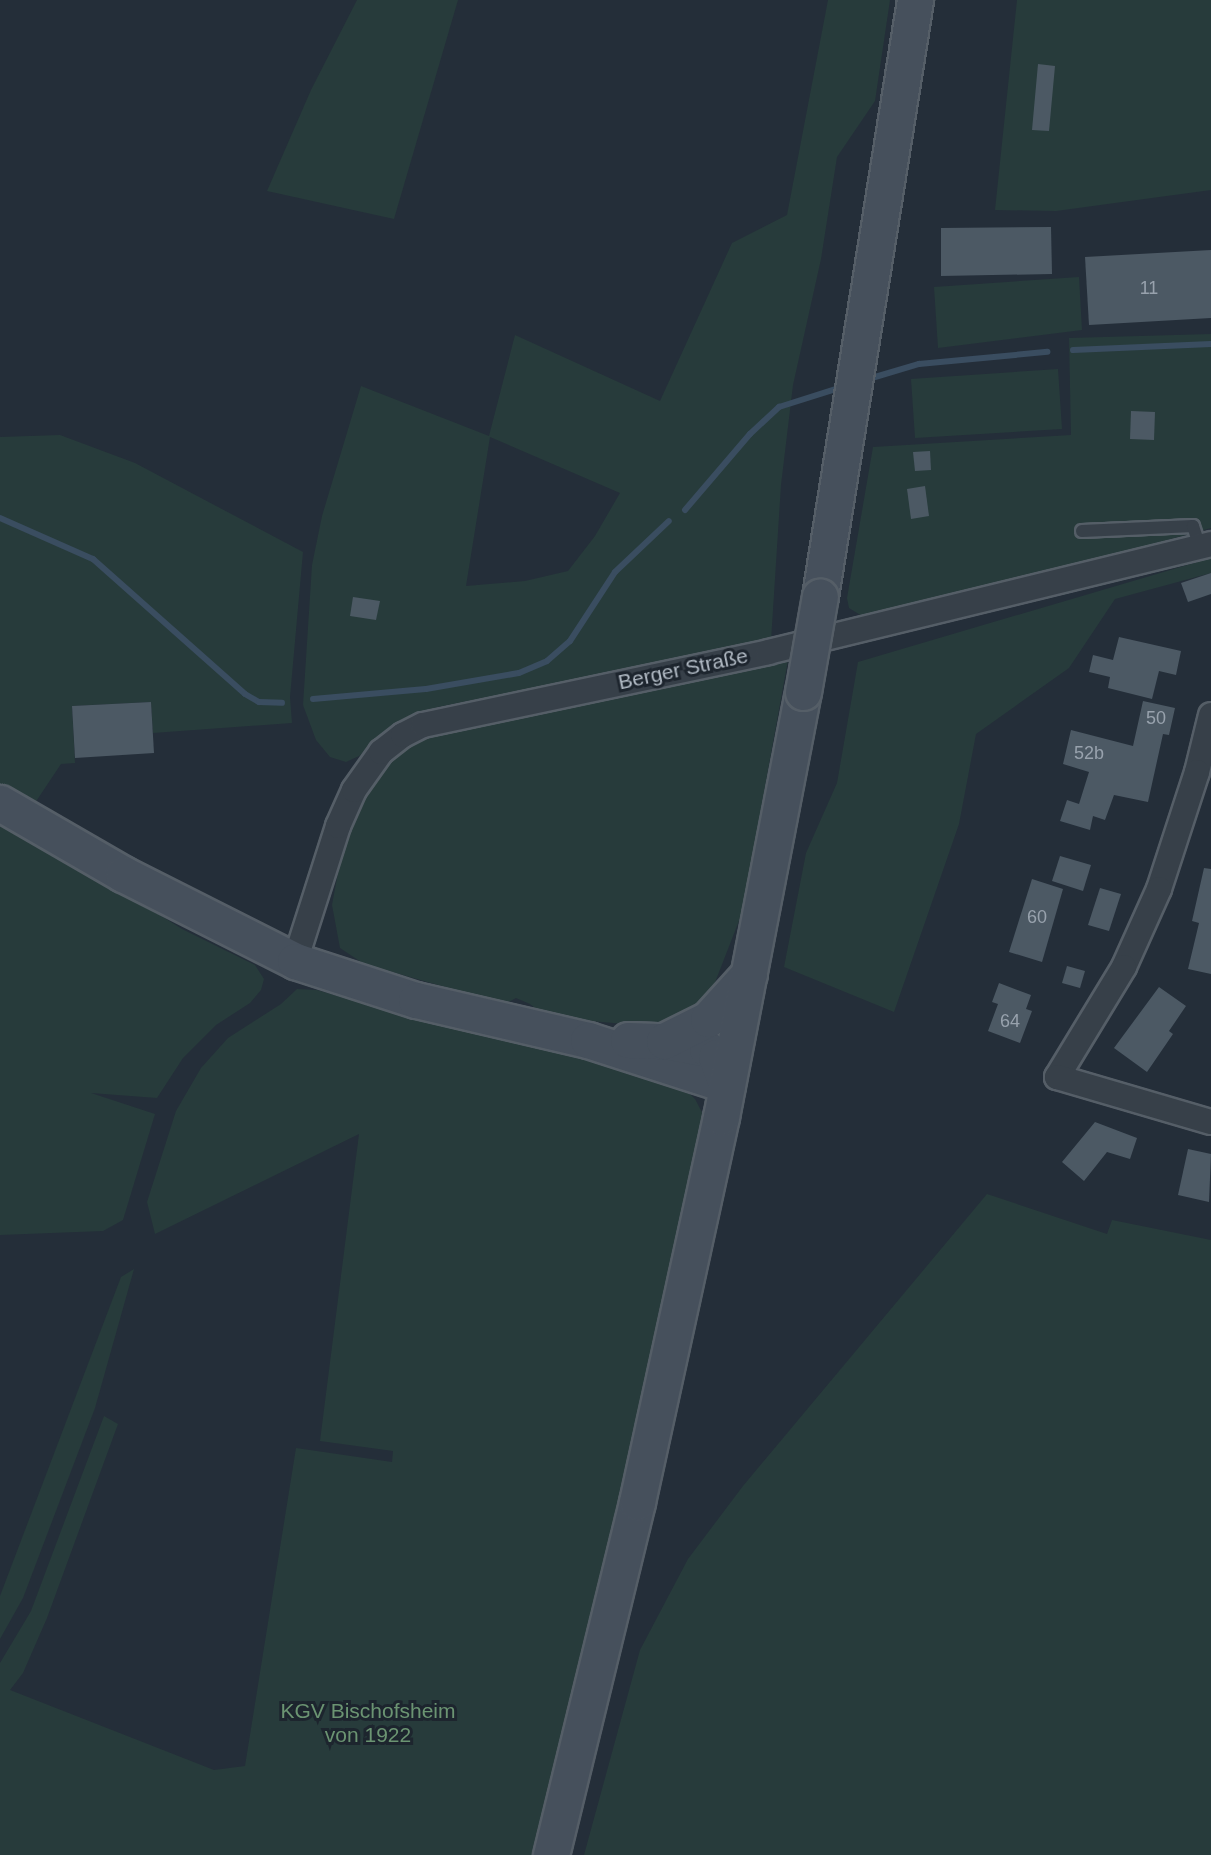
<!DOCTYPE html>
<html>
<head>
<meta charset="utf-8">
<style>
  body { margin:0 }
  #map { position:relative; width:1211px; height:1855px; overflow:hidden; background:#242e39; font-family:Arial,sans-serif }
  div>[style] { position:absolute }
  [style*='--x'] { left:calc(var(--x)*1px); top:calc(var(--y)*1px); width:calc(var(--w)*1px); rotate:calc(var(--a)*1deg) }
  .green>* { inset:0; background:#273b3b }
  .stream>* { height:6px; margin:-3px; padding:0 3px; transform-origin:3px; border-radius:3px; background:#3a4d60 }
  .building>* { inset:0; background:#4c5964 }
  .roads { filter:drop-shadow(2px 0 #555e67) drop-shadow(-2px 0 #555e67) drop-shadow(0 2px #555e67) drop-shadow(0 -2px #555e67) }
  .lane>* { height:12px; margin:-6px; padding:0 6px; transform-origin:6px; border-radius:6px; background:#374049 }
  .street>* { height:24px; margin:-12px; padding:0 12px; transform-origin:12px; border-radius:12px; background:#374049 }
  .secondary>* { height:35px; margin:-17.5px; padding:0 17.5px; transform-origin:17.5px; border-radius:17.5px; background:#46505c }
  .bridges { filter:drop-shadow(2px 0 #555e67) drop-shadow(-2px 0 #555e67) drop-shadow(0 2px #555e67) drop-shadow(0 -2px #555e67) }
  .secondary-bridge>* { height:35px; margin:-17.5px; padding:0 17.5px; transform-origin:17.5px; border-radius:17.5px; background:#46505c }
  span { translate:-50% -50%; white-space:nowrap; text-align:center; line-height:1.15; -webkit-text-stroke:6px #1d252e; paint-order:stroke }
  .number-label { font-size:18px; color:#98a2ad }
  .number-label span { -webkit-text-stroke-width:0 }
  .street-label { font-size:21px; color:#b2bbc5 }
  .park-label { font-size:21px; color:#6b9472 }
</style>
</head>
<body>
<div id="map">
  <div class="green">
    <div style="clip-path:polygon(357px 0,458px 0,394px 219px,267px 191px,311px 90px)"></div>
    <div style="clip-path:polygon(evenodd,828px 0,890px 0,875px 101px,837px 157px,821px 259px,793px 385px,781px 485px,771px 641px,438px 707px,397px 724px,359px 756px,346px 762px,330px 757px,316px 740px,303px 705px,312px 565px,322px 516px,361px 386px,489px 436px,515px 335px,660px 401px,732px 243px,787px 215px,828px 0,490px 437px,620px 493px,595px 536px,568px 571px,525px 581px,466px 586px,490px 437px)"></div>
    <div style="clip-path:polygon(1017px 0,1211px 0,1211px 190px,1056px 211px,995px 210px)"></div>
    <div style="clip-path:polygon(1079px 277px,1082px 330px,938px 348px,934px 287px)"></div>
    <div style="clip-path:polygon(1211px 334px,1211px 528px,879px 619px,867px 619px,849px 608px,847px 598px,873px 447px,1071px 435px,1069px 338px)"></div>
    <div style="clip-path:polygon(1058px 369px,1062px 429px,915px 438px,911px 379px)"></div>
    <div style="clip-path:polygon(60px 435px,135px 463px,303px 552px,290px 697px,292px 723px,153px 733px,151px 702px,72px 706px,75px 763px,61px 764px,33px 806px,0 790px,0 437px)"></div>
    <div style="clip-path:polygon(1211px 558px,1211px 573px,1115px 599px,1069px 668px,976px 734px,959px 824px,894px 1012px,784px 967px,806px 853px,837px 783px,858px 662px)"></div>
    <div style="clip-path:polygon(788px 660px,742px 913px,714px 985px,699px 1003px,681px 1017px,665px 1024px,647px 1026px,546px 1017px,530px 1004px,516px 998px,505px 1004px,364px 964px,340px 948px,332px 905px,346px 830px,356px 806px,388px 759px,410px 743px,447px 730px)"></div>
    <div style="clip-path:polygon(0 814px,182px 929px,255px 965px,264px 979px,261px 990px,250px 1003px,216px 1025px,183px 1058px,157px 1098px,91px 1093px,155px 1114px,123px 1220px,103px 1231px,0 1235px)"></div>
    <div style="clip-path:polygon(297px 989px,317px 990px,416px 1018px,506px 1035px,681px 1085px,695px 1099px,705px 1118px,704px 1138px,538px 1855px,0 1855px,0 1663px,31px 1611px,104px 1416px,118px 1424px,47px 1618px,23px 1673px,10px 1690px,214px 1770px,245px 1766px,296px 1448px,392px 1462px,393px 1451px,320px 1441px,359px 1134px,155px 1234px,147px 1202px,176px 1111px,201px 1068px,228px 1038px,281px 1004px)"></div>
    <div style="clip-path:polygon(987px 1194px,1107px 1234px,1112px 1220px,1211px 1240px,1211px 1855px,584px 1855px,640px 1650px,688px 1559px,743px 1486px)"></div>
    <div style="clip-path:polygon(134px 1269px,95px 1408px,23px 1598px,0 1639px,0 1596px,121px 1277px)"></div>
  </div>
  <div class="stream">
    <div style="--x:1073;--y:350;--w:138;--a:-2.5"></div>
    <div style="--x:875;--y:377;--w:46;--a:-16.5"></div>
    <div style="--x:919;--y:364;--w:129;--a:-5.4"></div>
    <div style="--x:685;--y:510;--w:100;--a:-49.5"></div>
    <div style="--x:750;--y:434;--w:40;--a:-43"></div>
    <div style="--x:779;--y:407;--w:60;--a:-17.5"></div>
    <div style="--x:0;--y:518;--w:102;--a:23.8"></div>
    <div style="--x:93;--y:559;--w:203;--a:41.6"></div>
    <div style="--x:245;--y:694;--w:16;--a:30"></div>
    <div style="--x:259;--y:702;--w:23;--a:2"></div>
    <div style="--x:313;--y:699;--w:113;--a:-5.1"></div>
    <div style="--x:426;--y:689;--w:94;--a:-9.8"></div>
    <div style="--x:519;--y:673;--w:30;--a:-23"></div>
    <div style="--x:547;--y:661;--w:30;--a:-41"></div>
    <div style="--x:570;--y:641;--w:82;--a:-56.9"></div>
    <div style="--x:615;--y:572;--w:74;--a:-43.4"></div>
  </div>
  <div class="building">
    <div style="clip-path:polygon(1038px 64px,1055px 66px,1049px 131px,1032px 130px)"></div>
    <div style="clip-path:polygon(1051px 227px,1052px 274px,941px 276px,941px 228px)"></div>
    <div style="clip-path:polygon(1211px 250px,1211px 318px,1089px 325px,1085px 257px)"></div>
    <div style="clip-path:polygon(1131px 411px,1155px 412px,1154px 440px,1130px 439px)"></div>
    <div style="clip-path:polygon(930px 451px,931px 470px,915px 471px,913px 452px)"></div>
    <div style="clip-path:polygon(925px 486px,929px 516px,911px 519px,907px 489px)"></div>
    <div style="clip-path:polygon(1211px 573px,1211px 594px,1188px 602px,1181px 583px)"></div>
    <div style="clip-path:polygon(353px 597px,380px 601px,376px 620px,350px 616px)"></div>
    <div style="clip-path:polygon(1119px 637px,1181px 651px,1176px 675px,1159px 671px,1152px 699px,1108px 688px,1110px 677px,1089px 672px,1093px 655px,1113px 660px)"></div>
    <div style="clip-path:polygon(1143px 701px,1175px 708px,1169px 735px,1163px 734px,1148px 802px,1114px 795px,1105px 820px,1093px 816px,1090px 830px,1060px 821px,1067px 800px,1079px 804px,1089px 772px,1063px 764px,1071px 730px,1133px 746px)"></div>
    <div style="clip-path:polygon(151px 702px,154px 753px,75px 758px,72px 706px)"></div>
    <div style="clip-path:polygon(1060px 856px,1091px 865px,1083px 891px,1052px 881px)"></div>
    <div style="clip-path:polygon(1204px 868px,1211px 869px,1211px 974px,1188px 969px,1199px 923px,1192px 921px)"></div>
    <div style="clip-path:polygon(1032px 879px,1063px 889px,1042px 962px,1009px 952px)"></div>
    <div style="clip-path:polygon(1100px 888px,1121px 894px,1109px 931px,1088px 925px)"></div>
    <div style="clip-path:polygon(1067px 966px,1085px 971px,1080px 988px,1062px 983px)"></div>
    <div style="clip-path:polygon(999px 983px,1031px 995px,1026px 1009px,1032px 1011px,1020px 1043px,988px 1031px,998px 1004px,992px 1002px)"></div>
    <div style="clip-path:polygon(1159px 987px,1186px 1006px,1169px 1031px,1173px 1034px,1147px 1072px,1114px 1048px)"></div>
    <div style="clip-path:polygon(1095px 1122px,1137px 1138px,1130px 1159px,1107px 1152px,1084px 1181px,1062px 1162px)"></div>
    <div style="clip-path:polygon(1188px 1149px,1211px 1154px,1209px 1202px,1178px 1195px)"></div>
  </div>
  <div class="roads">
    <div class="lane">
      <div style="--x:1082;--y:531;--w:111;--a:-2.6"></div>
      <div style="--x:1193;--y:526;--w:22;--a:72"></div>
    </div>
    <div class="street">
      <div style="--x:1211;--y:715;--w:59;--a:103.8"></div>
      <div style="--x:1197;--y:772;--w:123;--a:108"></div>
      <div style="--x:1159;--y:889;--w:85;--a:114.2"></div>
      <div style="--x:1124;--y:967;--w:129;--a:121.3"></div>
      <div style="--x:1057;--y:1077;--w:160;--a:16.3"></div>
      <div style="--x:295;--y:961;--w:142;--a:-72.3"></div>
      <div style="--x:338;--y:826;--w:39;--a:-66"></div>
      <div style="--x:354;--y:790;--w:47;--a:-54.6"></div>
      <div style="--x:381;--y:752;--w:28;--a:-38"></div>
      <div style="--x:403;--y:735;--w:22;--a:-27"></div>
      <div style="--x:423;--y:725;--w:353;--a:-11.9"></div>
      <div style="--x:768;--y:652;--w:456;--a:-13.7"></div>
    </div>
    <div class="secondary">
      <div style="--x:820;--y:596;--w:604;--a:-80.94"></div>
      <div style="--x:0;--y:803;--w:142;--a:30"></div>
      <div style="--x:123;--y:874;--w:193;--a:26.8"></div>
      <div style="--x:295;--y:961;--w:127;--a:17.9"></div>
      <div style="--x:416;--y:1000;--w:177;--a:13.1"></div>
      <div style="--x:588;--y:1040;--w:146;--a:17.9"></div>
      <div style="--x:628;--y:1040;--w:36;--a:2"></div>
      <div style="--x:664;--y:1041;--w:44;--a:10.5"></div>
      <div style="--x:707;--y:1049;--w:12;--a:42"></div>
      <div style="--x:716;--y:1057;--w:30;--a:69"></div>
      <div style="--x:664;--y:1041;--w:49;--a:-26.6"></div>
      <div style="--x:708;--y:1019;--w:61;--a:-47.7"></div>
      <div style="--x:551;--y:1855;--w:363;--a:-76.3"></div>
      <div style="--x:637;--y:1502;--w:394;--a:-77.7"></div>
      <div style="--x:721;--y:1117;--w:433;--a:-79.1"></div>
    </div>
  </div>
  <div class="bridges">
    <div class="secondary-bridge">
      <div style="--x:803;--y:692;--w:97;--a:-80"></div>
    </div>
  </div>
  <div class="number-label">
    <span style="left:1149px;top:288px">11</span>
    <span style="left:1156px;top:718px">50</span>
    <span style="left:1089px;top:753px">52b</span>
    <span style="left:1037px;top:917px">60</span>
    <span style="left:1010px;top:1021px">64</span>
  </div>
  <div class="street-label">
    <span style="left:683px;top:669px;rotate:-12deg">Berger Straße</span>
  </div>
  <div class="park-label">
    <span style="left:368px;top:1723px">KGV Bischofsheim<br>von 1922</span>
  </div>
</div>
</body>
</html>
